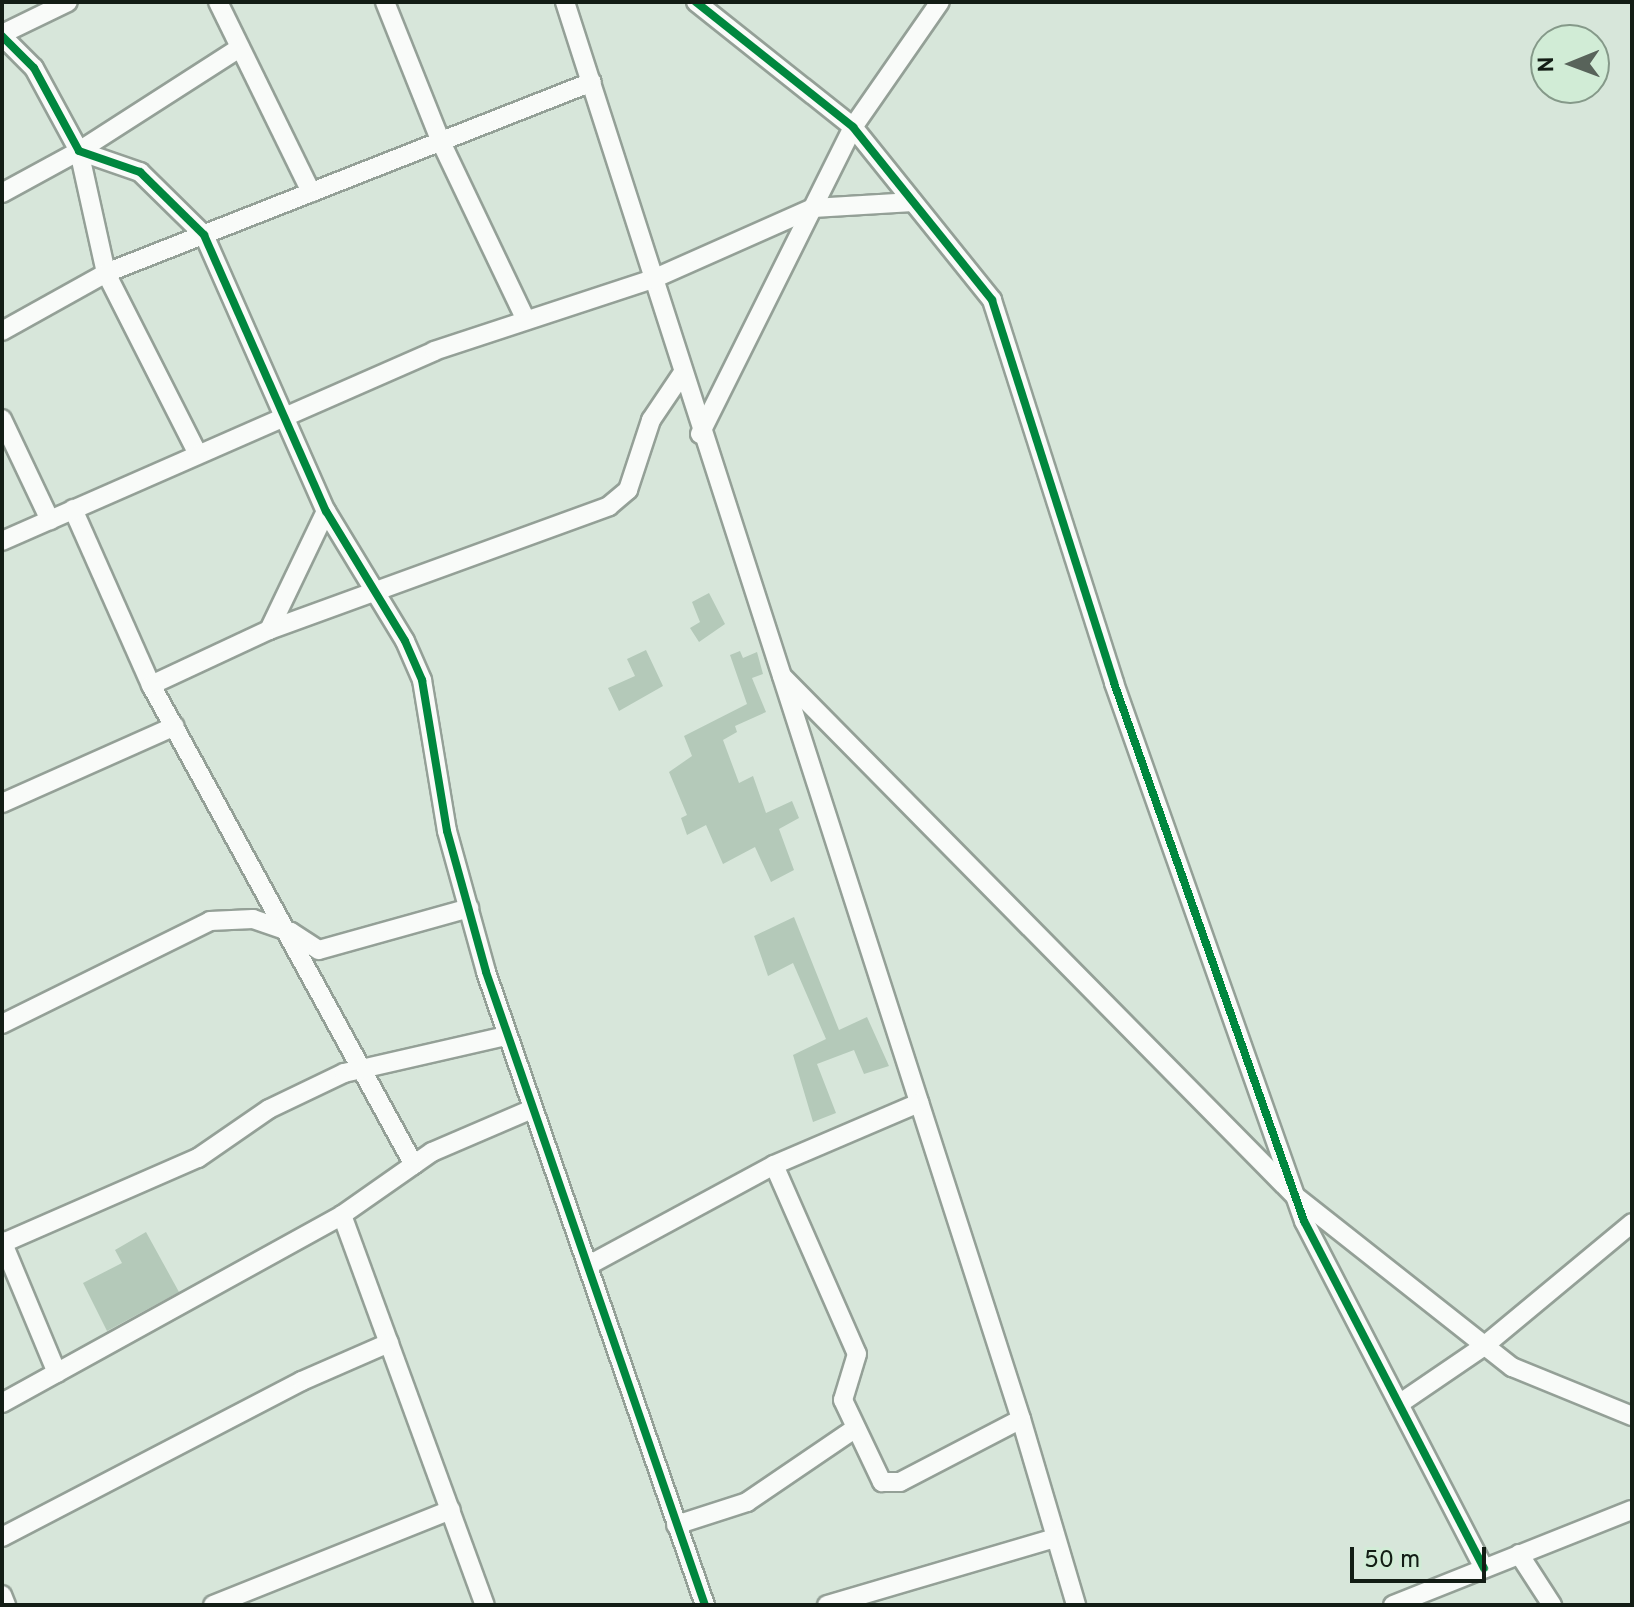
<!DOCTYPE html>
<html>
<head>
<meta charset="utf-8">
<style>
  body { margin:0 }
  #map { position:relative; width:1634px; height:1607px; overflow:hidden; background:#d7e6da; font-family:Overpass,sans-serif }
  div>[style] { position:absolute }
  [style*='--x'] { left:calc(var(--x)*1px); top:calc(var(--y)*1px); width:calc(var(--w)*1px); rotate:calc(var(--a)*1deg) }
  .building>* { inset:0; background:#b4c9b9 }
  .roads { filter:drop-shadow(2px 0 #94a097) drop-shadow(-2px 0 #94a097) drop-shadow(0 2px #94a097) drop-shadow(0 -2px #94a097) }
  .minor>* { height:18px; margin:-9px; padding:0 9px; transform-origin:9px; border-radius:9px; background:#f9fbf9 }
  .cycleway>* { height:8px; margin:-4px; padding:0 4px; transform-origin:4px; border-radius:4px; background:#00873e }
  span { translate:-50% -50%; white-space:nowrap; text-align:center; line-height:1.15; -webkit-text-stroke:7px #d1ecd6; paint-order:stroke }
  .frame { position:absolute; inset:0; border:4px solid #131d15; pointer-events:none }
  .north { position:absolute; left:1530px; top:24px; width:80px; height:80px; box-sizing:border-box; background:#d1ecd6; border:2px solid #859989; border-radius:50%; rotate:269deg; font-size:22px; font-weight:700; line-height:32px; text-align:center; color:#131d15 }
  .north::after { content:''; display:block; margin:auto; width:28px; height:36px; background:#58635a; clip-path:polygon(50% 0,100% 100%,50% 72%,0 100%) }
  .scale { position:absolute; left:1350px; top:1547px; width:136px; height:36px; box-sizing:border-box; border:4px solid #131d15; border-top:0; padding-left:10px; font-size:24px; line-height:28px; white-space:nowrap; color:#131d15; -webkit-text-stroke:6px #d1ecd6; paint-order:stroke }
</style>
</head>
<body>
<div id="map">
  <div class="building">
    <div style="clip-path:polygon(709px 593px,725px 624px,699px 642px,690px 628px,700px 622px,692px 602px)"></div>
    <div style="clip-path:polygon(646px 650px,663px 686px,619px 711px,608px 688px,635px 676px,627px 659px)"></div>
    <div style="clip-path:polygon(740px 651px,743px 658px,757px 652px,763px 674px,752px 678px,766px 712px,735px 726px,737px 732px,723px 740px,739px 783px,753px 776px,766px 813px,792px 801px,799px 818px,779px 829px,794px 870px,771px 882px,755px 847px,723px 864px,706px 825px,687px 835px,681px 818px,687px 815px,669px 772px,692px 756px,684px 736px,747px 704px,730px 655px)"></div>
    <div style="clip-path:polygon(794px 917px,839px 1030px,867px 1017px,889px 1066px,864px 1074px,854px 1050px,817px 1064px,836px 1113px,813px 1122px,793px 1055px,826px 1039px,793px 963px,768px 976px,754px 936px)"></div>
    <div style="clip-path:polygon(146px 1232px,179px 1292px,107px 1331px,83px 1283px,122px 1263px,115px 1250px)"></div>
  </div>
  <div class="roads">
    <div class="minor">
      <div style="--x:218;--y:2;--w:212;--a:63.9"></div>
      <div style="--x:385;--y:2;--w:151;--a:68.2"></div>
      <div style="--x:441;--y:142;--w:197;--a:64.5"></div>
      <div style="--x:565;--y:2;--w:1489;--a:72.16"></div>
      <div style="--x:1021;--y:1419;--w:194;--a:73.5"></div>
      <div style="--x:696;--y:2;--w:201;--a:38.5"></div>
      <div style="--x:853;--y:127;--w:222;--a:51.2"></div>
      <div style="--x:992;--y:300;--w:402;--a:72.3"></div>
      <div style="--x:1114;--y:683;--w:571;--a:70.55"></div>
      <div style="--x:1304;--y:1221;--w:391;--a:62.6"></div>
      <div style="--x:2;--y:34;--w:73;--a:-25.9"></div>
      <div style="--x:2;--y:36;--w:45;--a:45"></div>
      <div style="--x:34;--y:68;--w:94;--a:61.5"></div>
      <div style="--x:79;--y:151;--w:65;--a:19"></div>
      <div style="--x:140;--y:172;--w:90;--a:44.5"></div>
      <div style="--x:204;--y:235;--w:302;--a:66.2"></div>
      <div style="--x:326;--y:511;--w:152;--a:58.7"></div>
      <div style="--x:405;--y:641;--w:43;--a:66.4"></div>
      <div style="--x:422;--y:680;--w:153;--a:80.6"></div>
      <div style="--x:447;--y:831;--w:146;--a:74.5"></div>
      <div style="--x:486;--y:972;--w:670;--a:70.92"></div>
      <div style="--x:79;--y:151;--w:189;--a:-32.7"></div>
      <div style="--x:2;--y:193;--w:88;--a:-28.6"></div>
      <div style="--x:79;--y:151;--w:125;--a:77.5"></div>
      <div style="--x:106;--y:273;--w:201;--a:63.1"></div>
      <div style="--x:2;--y:331;--w:119;--a:-29.1"></div>
      <div style="--x:106;--y:273;--w:522;--a:-21.46"></div>
      <div style="--x:2;--y:419;--w:112;--a:64.6"></div>
      <div style="--x:700;--y:434;--w:343;--a:-63.5"></div>
      <div style="--x:853;--y:127;--w:152;--a:-55.2"></div>
      <div style="--x:73;--y:509;--w:193;--a:66.1"></div>
      <div style="--x:151;--y:685;--w:547;--a:61.28"></div>
      <div style="--x:2;--y:541;--w:472;--a:-23.7"></div>
      <div style="--x:434;--y:351;--w:231;--a:-18.2"></div>
      <div style="--x:653;--y:279;--w:175;--a:-23.9"></div>
      <div style="--x:813;--y:208;--w:100;--a:-3.4"></div>
      <div style="--x:269;--y:630;--w:132;--a:-64.4"></div>
      <div style="--x:782;--y:676;--w:729;--a:45.39"></div>
      <div style="--x:1294;--y:1195;--w:278;--a:38.3"></div>
      <div style="--x:1512;--y:1367;--w:130;--a:22.2"></div>
      <div style="--x:151;--y:685;--w:130;--a:-25"></div>
      <div style="--x:269;--y:630;--w:362;--a:-20"></div>
      <div style="--x:609;--y:506;--w:25;--a:-40"></div>
      <div style="--x:628;--y:490;--w:74;--a:-71.8"></div>
      <div style="--x:651;--y:420;--w:55;--a:-56"></div>
      <div style="--x:2;--y:803;--w:189;--a:-24"></div>
      <div style="--x:2;--y:1024;--w:232;--a:-26.3"></div>
      <div style="--x:210;--y:921;--w:43;--a:-2.7"></div>
      <div style="--x:253;--y:919;--w:40;--a:18.9"></div>
      <div style="--x:291;--y:932;--w:33;--a:33"></div>
      <div style="--x:319;--y:950;--w:156;--a:-15.6"></div>
      <div style="--x:774;--y:1165;--w:206;--a:66.3"></div>
      <div style="--x:857;--y:1354;--w:48;--a:106.9"></div>
      <div style="--x:843;--y:1400;--w:91;--a:64.6"></div>
      <div style="--x:882;--y:1482;--w:18;--a:0"></div>
      <div style="--x:900;--y:1482;--w:136;--a:-27.5"></div>
      <div style="--x:342;--y:1215;--w:415;--a:69.9"></div>
      <div style="--x:2;--y:1241;--w:143;--a:67.4"></div>
      <div style="--x:3;--y:1243;--w:213;--a:-23.6"></div>
      <div style="--x:198;--y:1158;--w:86;--a:-34.6"></div>
      <div style="--x:269;--y:1109;--w:83;--a:-25.6"></div>
      <div style="--x:344;--y:1073;--w:166;--a:-12.9"></div>
      <div style="--x:589;--y:1265;--w:210;--a:-28.4"></div>
      <div style="--x:774;--y:1165;--w:158;--a:-23.2"></div>
      <div style="--x:2;--y:1403;--w:389;--a:-28.9"></div>
      <div style="--x:342;--y:1215;--w:110;--a:-35"></div>
      <div style="--x:432;--y:1152;--w:107;--a:-23.2"></div>
      <div style="--x:1399;--y:1404;--w:103;--a:-34.3"></div>
      <div style="--x:1484;--y:1346;--w:192;--a:-39.7"></div>
      <div style="--x:676;--y:1525;--w:75;--a:-17.9"></div>
      <div style="--x:747;--y:1502;--w:128;--a:-34.2"></div>
      <div style="--x:2;--y:1537;--w:338;--a:-27.5"></div>
      <div style="--x:302;--y:1381;--w:95;--a:-23.6"></div>
      <div style="--x:1519;--y:1554;--w:61;--a:57.1"></div>
      <div style="--x:2;--y:1595;--w:11;--a:68"></div>
      <div style="--x:213;--y:1605;--w:256;--a:-21.8"></div>
      <div style="--x:827;--y:1605;--w:238;--a:-16.4"></div>
      <div style="--x:1393;--y:1605;--w:257;--a:-21.7"></div>
    </div>
  </div>
  <div class="cycleway">
    <div style="--x:696;--y:2;--w:201;--a:38.5"></div>
    <div style="--x:853;--y:127;--w:222;--a:51.2"></div>
    <div style="--x:992;--y:300;--w:402;--a:72.3"></div>
    <div style="--x:1114;--y:683;--w:571;--a:70.55"></div>
    <div style="--x:1304;--y:1221;--w:391;--a:62.6"></div>
    <div style="--x:2;--y:36;--w:45;--a:45"></div>
    <div style="--x:34;--y:68;--w:94;--a:61.5"></div>
    <div style="--x:79;--y:151;--w:65;--a:19"></div>
    <div style="--x:140;--y:172;--w:90;--a:44.5"></div>
    <div style="--x:204;--y:235;--w:302;--a:66.2"></div>
    <div style="--x:326;--y:511;--w:152;--a:58.7"></div>
    <div style="--x:405;--y:641;--w:43;--a:66.4"></div>
    <div style="--x:422;--y:680;--w:153;--a:80.6"></div>
    <div style="--x:447;--y:831;--w:146;--a:74.5"></div>
    <div style="--x:486;--y:972;--w:670;--a:70.92"></div>
  </div>
  <div class="frame"></div>
  <div class="north">N</div>
  <div class="scale">50 m</div>
</div>
</body>
</html>
